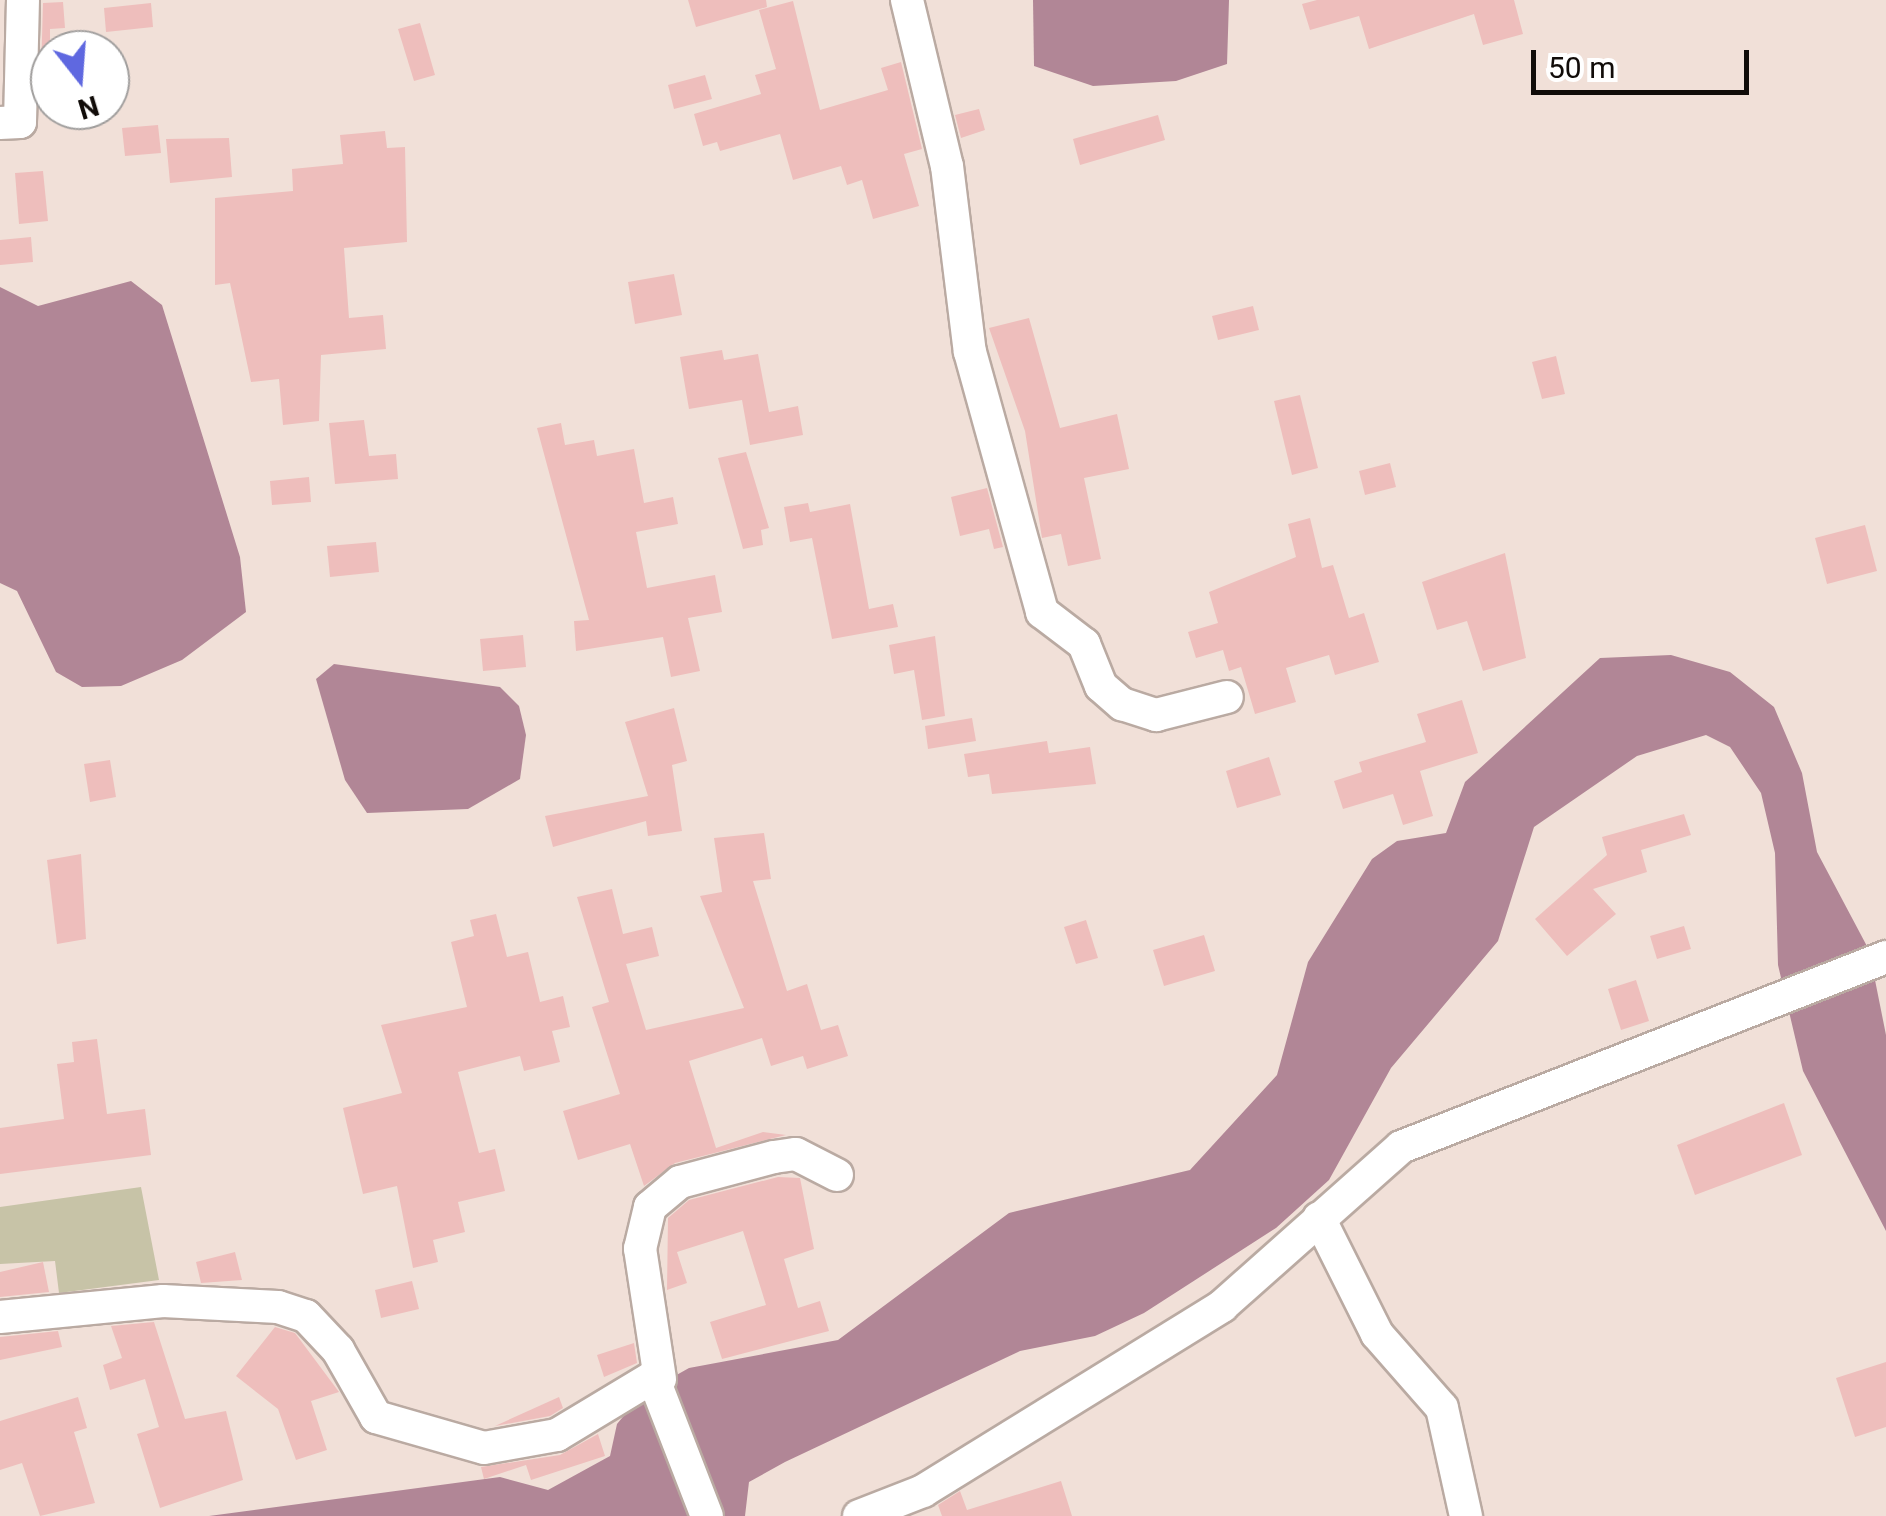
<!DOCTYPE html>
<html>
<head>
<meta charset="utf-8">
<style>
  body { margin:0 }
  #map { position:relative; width:1886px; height:1516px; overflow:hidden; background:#f1e0d8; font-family:Roboto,sans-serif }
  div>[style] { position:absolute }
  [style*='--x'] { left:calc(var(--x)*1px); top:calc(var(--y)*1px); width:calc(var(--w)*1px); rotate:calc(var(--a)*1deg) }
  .green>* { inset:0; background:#c7c3a7 }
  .water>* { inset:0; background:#b18696 }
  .building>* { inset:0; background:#eebebc }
  .roads { filter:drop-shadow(2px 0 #baaaa2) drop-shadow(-2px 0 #baaaa2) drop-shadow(0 2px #baaaa2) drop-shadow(0 -2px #baaaa2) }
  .minor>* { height:32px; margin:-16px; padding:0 16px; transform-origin:16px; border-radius:16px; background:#fff }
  span { translate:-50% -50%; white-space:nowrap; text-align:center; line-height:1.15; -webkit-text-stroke:9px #fff; paint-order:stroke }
  .north { position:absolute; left:30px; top:30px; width:100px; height:100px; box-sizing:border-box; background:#fff; border:2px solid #a09e9d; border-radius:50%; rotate:163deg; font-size:28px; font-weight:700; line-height:40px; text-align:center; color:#110c09 }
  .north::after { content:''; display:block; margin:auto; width:35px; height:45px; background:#5f68e0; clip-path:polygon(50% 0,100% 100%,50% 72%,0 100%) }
  .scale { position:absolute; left:1531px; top:50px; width:218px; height:45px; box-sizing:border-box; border:5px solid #110c09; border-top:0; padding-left:12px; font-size:30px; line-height:35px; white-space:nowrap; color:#110c09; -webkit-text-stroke:8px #fff; paint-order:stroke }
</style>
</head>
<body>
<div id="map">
  <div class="green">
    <div style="clip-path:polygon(141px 1187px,159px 1280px,59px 1293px,55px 1261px,0 1264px,0 1207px)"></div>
  </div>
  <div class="water">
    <div style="clip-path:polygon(1033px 0,1229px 0,1227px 64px,1176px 81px,1093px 86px,1034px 66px)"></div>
    <div style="clip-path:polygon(131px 281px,162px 305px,240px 557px,246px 612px,182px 660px,121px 686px,82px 687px,56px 672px,17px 591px,0 583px,0 287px,38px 306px)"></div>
    <div style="clip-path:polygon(1671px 655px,1730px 672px,1774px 707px,1802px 773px,1817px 852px,1869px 950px,1886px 1035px,1886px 1231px,1803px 1071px,1778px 965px,1775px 853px,1761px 793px,1730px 747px,1706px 735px,1637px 756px,1534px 827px,1498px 941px,1391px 1068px,1329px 1180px,1276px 1228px,1144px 1313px,1095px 1336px,1020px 1351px,785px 1462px,749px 1482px,745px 1516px,209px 1516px,500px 1477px,548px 1490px,610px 1456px,617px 1424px,641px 1395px,689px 1368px,838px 1340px,1009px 1213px,1190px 1170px,1277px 1075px,1308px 962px,1372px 859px,1397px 841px,1446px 833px,1465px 782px,1600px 658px)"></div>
    <div style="clip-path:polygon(334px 664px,500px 687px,519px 706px,526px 735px,520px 779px,468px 809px,367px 813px,345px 780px,316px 679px)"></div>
  </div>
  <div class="building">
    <div style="clip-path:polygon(688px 0,766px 0,767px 7px,696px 27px)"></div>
    <div style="clip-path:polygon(1317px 0,1514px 0,1523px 34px,1483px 45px,1474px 14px,1369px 49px,1359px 16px,1310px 30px,1302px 4px)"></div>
    <div style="clip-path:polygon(793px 1px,820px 110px,888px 90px,881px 68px,901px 62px,922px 149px,904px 154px,919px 206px,873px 219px,862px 180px,847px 185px,841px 166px,793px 180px,780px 134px,720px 151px,717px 142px,703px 146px,694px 114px,761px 94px,755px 75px,776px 69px,759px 10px)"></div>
    <div style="clip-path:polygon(63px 2px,65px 28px,50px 29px,50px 106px,40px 107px,43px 3px)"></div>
    <div style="clip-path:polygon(151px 3px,153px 27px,106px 32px,104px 8px)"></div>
    <div style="clip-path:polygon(420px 23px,435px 75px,414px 81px,398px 29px)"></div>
    <div style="clip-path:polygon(705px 75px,712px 99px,674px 109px,668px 85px)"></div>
    <div style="clip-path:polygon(979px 109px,985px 130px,961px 138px,955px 115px)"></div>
    <div style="clip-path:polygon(1158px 115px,1165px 140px,1080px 165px,1073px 139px)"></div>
    <div style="clip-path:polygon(158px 125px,161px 153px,125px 156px,122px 128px)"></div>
    <div style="clip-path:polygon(385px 131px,387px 148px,405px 147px,407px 242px,344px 248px,349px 318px,383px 315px,386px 349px,321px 355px,319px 421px,283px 425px,279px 379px,251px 382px,230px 283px,215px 285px,215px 198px,293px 191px,292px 169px,343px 164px,340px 135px)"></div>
    <div style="clip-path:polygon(229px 138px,232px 177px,170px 183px,166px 139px)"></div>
    <div style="clip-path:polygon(43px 171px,48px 221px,19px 224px,15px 173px)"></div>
    <div style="clip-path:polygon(31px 237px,33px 262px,0 265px,0 240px)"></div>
    <div style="clip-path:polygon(674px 274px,682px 315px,635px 324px,628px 282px)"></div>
    <div style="clip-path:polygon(1253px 306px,1259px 330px,1218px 340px,1212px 316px)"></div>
    <div style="clip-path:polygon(1029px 318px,1060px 428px,1117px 414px,1129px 469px,1084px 478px,1101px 559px,1068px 566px,1061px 534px,1042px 538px,1025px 431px,989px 328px)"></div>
    <div style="clip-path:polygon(722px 350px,724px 360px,758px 354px,769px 412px,798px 406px,803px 435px,750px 445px,742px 400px,689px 409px,680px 357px)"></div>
    <div style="clip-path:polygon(1556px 356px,1565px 394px,1542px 399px,1532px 362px)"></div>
    <div style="clip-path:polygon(1300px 395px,1318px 468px,1292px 475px,1274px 401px)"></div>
    <div style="clip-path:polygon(364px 420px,369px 456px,396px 454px,398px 479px,335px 484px,329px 423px)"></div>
    <div style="clip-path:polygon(561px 423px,565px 445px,594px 440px,597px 456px,634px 449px,644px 503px,673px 497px,678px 524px,636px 532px,647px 588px,715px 575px,722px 612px,688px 618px,700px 671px,671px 677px,663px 637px,576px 651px,574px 621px,589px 620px,537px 428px)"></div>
    <div style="clip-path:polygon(746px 452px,769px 528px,761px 530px,763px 545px,743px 549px,718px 458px)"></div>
    <div style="clip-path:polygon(1390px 463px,1396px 487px,1365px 495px,1359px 471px)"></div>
    <div style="clip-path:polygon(309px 477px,311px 502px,272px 505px,270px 481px)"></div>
    <div style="clip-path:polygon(987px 488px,1003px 547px,994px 549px,989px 529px,960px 536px,951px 497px)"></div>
    <div style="clip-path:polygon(808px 503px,810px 512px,850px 504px,869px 609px,893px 604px,898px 627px,832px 639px,812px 538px,790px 542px,784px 507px)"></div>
    <div style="clip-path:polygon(1310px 518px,1322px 568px,1333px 565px,1349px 618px,1364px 613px,1379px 662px,1335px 675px,1329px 655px,1286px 668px,1296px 702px,1255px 714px,1241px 667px,1229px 671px,1223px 650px,1196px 658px,1188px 632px,1218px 623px,1209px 592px,1296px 557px,1288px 524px)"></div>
    <div style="clip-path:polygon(1865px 525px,1877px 571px,1827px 584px,1815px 538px)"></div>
    <div style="clip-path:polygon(376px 542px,379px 572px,330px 577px,327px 546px)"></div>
    <div style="clip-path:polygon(1505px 553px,1526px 658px,1483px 671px,1467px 621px,1437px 630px,1422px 582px)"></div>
    <div style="clip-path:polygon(523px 635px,526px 667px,483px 671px,480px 639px)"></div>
    <div style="clip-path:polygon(935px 636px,945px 716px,922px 720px,914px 670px,894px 674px,889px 645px)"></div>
    <div style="clip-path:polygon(1462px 700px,1478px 753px,1420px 771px,1433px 816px,1403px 825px,1393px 794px,1343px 809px,1334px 781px,1362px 772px,1359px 762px,1426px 742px,1417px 714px)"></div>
    <div style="clip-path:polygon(674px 708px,687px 761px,672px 765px,682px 831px,648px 836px,646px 821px,553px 847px,545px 816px,648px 796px,625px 722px)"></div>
    <div style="clip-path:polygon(972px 718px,976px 741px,928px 749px,925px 726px)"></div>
    <div style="clip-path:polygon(1047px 741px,1049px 753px,1090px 747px,1096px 784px,992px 794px,989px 774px,968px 777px,964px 754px)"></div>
    <div style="clip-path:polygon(1269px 757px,1281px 795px,1237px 808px,1226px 771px)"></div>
    <div style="clip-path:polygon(110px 760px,116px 797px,90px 802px,84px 764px)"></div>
    <div style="clip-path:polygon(1684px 814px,1691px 835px,1641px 850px,1647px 872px,1593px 889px,1616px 914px,1567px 956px,1535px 919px,1607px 855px,1602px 837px)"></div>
    <div style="clip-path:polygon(764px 833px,771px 879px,753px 881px,787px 991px,807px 984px,821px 1030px,838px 1025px,848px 1056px,807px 1069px,803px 1056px,771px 1066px,762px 1038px,689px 1061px,716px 1148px,763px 1132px,786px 1135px,675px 1163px,644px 1186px,630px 1144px,578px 1160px,563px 1111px,620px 1094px,592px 1007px,609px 1002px,577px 897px,612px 889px,623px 934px,652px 927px,659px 956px,626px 964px,646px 1030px,744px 1008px,700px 896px,722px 892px,714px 838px)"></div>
    <div style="clip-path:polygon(81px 854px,86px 939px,57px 944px,47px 860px)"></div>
    <div style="clip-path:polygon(496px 914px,507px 957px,528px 952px,540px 1002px,563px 996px,570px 1027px,552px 1031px,560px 1062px,524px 1071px,520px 1056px,458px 1072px,479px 1153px,495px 1149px,505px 1191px,458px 1202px,465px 1232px,433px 1240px,438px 1262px,413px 1268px,397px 1186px,363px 1194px,343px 1108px,402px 1093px,381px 1025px,467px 1007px,451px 942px,474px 936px,470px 920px)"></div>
    <div style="clip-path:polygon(1086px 920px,1098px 958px,1076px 964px,1064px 927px)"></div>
    <div style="clip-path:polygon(1684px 926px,1691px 949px,1657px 959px,1650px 936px)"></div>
    <div style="clip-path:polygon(1204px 935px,1215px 971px,1164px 986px,1153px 950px)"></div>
    <div style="clip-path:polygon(1636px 980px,1649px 1021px,1621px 1030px,1608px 989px)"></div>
    <div style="clip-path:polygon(97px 1039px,107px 1114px,145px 1109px,151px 1155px,0 1174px,0 1128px,64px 1119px,57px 1064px,74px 1062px,72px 1042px)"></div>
    <div style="clip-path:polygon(1784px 1103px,1802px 1155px,1695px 1195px,1677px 1145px)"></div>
    <div style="clip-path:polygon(778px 1177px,800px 1178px,814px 1249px,784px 1259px,798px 1308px,820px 1301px,829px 1331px,722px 1359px,710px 1322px,766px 1305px,743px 1231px,677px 1252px,687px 1283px,667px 1290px,668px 1218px,689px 1200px)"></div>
    <div style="clip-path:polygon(235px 1252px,242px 1280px,201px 1283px,196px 1262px)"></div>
    <div style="clip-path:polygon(43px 1262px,49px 1292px,0 1297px,0 1272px)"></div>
    <div style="clip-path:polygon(412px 1281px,419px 1309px,381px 1318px,375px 1290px)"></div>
    <div style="clip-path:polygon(154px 1322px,185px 1419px,226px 1411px,243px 1480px,160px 1508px,137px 1434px,159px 1427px,145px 1379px,110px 1390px,103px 1365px,122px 1358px,111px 1326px)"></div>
    <div style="clip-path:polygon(275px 1327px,295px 1333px,339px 1392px,311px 1401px,327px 1450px,296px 1460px,278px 1409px,236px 1376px)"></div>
    <div style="clip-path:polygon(58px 1331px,62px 1347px,0 1360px,0 1337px)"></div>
    <div style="clip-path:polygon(634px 1343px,637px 1363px,604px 1377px,597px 1355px)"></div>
    <div style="clip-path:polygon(1886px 1362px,1886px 1427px,1855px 1437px,1836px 1378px)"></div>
    <div style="clip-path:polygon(78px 1397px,87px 1428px,74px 1432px,95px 1503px,40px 1516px,22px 1463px,0 1470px,0 1421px)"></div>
    <div style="clip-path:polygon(559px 1397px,563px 1408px,550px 1416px,495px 1426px)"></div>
    <div style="clip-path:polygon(598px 1434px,605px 1456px,531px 1480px,526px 1465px,484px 1479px,481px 1467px,560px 1455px)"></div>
    <div style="clip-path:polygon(1061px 1481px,1072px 1516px,942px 1516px,938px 1505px,960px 1491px,967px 1510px)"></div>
  </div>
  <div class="roads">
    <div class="minor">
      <div style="--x:907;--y:0;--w:171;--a:76.5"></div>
      <div style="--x:947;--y:166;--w:187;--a:83"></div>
      <div style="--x:970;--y:352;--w:270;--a:74.5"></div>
      <div style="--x:1042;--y:612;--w:53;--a:37.3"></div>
      <div style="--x:1084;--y:644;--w:45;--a:68"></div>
      <div style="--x:1101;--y:686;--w:28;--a:41"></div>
      <div style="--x:1122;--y:704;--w:36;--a:18"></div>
      <div style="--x:1156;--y:715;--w:73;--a:-14.2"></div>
      <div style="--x:0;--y:123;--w:20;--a:-3"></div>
      <div style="--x:20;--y:122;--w:122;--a:-88.6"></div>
      <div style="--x:1319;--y:1218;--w:130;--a:63.4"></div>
      <div style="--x:1377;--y:1334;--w:98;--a:48.7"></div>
      <div style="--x:1442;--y:1408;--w:111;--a:77.5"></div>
      <div style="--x:0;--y:1317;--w:164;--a:-5.6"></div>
      <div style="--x:163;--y:1301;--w:115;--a:3"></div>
      <div style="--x:278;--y:1307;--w:29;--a:18"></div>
      <div style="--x:306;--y:1316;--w:47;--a:46.7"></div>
      <div style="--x:338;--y:1350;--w:77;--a:60.4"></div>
      <div style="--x:376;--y:1417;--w:112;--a:16"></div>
      <div style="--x:484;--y:1448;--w:74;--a:-10.1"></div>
      <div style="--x:557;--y:1435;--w:112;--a:-31.1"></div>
      <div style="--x:653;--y:1377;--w:149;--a:68.8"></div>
      <div style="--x:660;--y:1379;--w:132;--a:-98.7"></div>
      <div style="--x:640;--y:1249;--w:43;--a:-76.6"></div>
      <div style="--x:650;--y:1207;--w:39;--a:-40"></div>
      <div style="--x:680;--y:1182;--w:97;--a:-14.9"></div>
      <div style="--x:774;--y:1157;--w:22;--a:-8"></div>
      <div style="--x:796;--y:1154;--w:46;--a:27.1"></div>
      <div style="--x:859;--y:1516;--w:69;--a:-21.3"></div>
      <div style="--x:923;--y:1491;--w:352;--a:-31.7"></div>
      <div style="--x:1222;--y:1306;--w:239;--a:-41.6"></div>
      <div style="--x:1401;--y:1147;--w:521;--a:-21.39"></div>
    </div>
  </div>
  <div class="north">N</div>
  <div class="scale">50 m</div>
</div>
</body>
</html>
